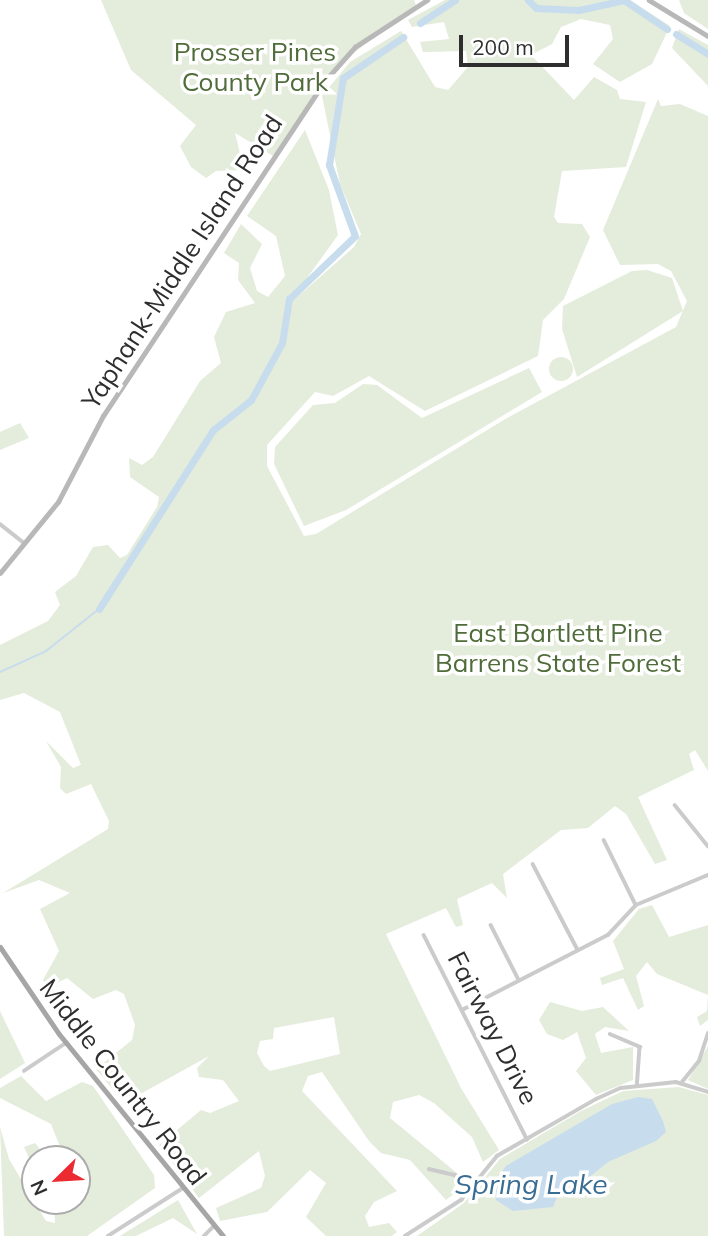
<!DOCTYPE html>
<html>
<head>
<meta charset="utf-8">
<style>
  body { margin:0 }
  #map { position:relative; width:708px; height:1236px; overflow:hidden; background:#fff; font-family:Mulish,sans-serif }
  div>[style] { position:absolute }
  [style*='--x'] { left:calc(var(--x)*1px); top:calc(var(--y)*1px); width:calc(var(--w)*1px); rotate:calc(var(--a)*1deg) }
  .green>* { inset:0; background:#e4ecdb }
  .round { border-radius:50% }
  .water>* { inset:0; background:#c7dded }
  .stream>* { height:2px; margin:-1px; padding:0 1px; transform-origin:1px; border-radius:1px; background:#c7dded }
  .river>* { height:7px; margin:-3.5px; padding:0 3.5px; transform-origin:3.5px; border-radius:3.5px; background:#c7dded }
  .minor>* { height:3.5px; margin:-1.75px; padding:0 1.75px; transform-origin:1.75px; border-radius:1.75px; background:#cbcbcb }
  .tertiary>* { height:3.5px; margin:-1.75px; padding:0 1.75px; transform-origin:1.75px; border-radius:1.75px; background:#cbcbcb }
  .secondary>* { height:4.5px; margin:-2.25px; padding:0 2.25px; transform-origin:2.25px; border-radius:2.25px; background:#b8b8b8 }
  .primary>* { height:5px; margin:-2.5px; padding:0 2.5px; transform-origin:2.5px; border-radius:2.5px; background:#a6a6a6 }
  span { translate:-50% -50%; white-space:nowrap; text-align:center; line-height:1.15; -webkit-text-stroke:7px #fff; paint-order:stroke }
  .park-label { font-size:26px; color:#506c3a }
  .street-label { font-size:26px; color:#2e2e2e }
  .water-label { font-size:28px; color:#396d93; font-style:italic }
  .north { position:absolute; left:21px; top:1145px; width:70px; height:70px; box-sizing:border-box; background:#fff; border:2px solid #ababab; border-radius:50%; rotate:246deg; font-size:19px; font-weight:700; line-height:28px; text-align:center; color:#2e2e2e }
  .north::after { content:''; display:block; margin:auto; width:24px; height:32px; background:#ec2a32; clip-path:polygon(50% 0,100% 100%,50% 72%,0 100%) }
  .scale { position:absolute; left:459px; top:35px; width:110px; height:32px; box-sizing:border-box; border:4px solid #2e2e2e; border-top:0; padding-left:9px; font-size:21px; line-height:24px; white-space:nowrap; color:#2e2e2e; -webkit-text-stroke:5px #fff; paint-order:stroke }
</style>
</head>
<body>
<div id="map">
  <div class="green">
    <div style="clip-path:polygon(101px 0,414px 0,416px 5px,334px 68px,275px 157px,235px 133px,244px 170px,216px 171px,206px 178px,191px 167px,180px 146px,196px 125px,131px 70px)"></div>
    <div style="clip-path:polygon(evenodd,445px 0,630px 0,670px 26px,652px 64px,620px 82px,593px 64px,613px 39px,610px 25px,581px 19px,561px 27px,552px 44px,531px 55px,574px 100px,594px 77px,617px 90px,620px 99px,646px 102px,626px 167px,562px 171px,554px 217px,558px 223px,582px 224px,590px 237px,564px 299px,543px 320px,538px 356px,425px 411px,369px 376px,333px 396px,315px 392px,267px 445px,267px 466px,304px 536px,316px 534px,507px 418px,676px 327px,687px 301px,671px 271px,658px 264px,620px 265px,603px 230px,658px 99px,661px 106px,680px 104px,708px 116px,708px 771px,695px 750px,689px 754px,694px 770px,638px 797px,667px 860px,655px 864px,626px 814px,615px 806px,588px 828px,561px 830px,503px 874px,507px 898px,492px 883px,457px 899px,463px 925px,456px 927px,446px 908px,386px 934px,461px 1088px,499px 1150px,483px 1162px,472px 1137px,434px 1103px,419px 1095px,393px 1102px,390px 1118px,469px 1183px,446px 1200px,410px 1160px,381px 1153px,369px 1141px,322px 1072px,308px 1076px,302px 1091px,397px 1191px,374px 1202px,365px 1216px,369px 1227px,389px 1223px,397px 1232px,392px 1236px,326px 1236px,306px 1217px,326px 1183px,310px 1170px,267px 1212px,220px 1221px,216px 1208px,261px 1188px,265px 1176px,259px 1151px,199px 1198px,159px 1145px,201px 1110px,210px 1113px,239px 1101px,223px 1080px,199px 1077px,197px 1068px,209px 1056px,124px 1103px,96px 1069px,132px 1040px,135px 1025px,124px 994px,116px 990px,93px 999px,67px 978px,47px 988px,43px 980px,59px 951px,40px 909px,70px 893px,39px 880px,3px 893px,108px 829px,109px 821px,91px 784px,66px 794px,60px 788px,61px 767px,46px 741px,73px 768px,81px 765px,60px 712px,24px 693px,0 700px,0 645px,48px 621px,60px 605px,55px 592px,76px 576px,93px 547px,108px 545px,120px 558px,127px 555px,157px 507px,159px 497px,130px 477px,129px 458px,142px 465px,153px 457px,200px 381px,221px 363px,214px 337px,226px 312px,255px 303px,238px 280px,239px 263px,224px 253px,241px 224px,262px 244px,250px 268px,257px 291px,268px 297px,285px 276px,276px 236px,247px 216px,305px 130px,329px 190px,338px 235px,287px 306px,354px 247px,361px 234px,340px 184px,322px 96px,350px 62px,401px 31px,435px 87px,448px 90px,468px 67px,466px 51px,423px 52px,420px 42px,449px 39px,444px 22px,412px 27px,408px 20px,445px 0,334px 1017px,340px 1054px,270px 1071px,264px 1066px,257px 1053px,260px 1041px,273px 1039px,274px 1028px,334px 1017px)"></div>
    <div style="clip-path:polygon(679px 0,708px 0,708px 29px,684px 13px)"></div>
    <div style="clip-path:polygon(679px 29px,708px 45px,708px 86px,672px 48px)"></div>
    <div style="clip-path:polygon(647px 270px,672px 278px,683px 311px,577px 377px,562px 329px,563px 306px,632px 271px)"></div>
    <div class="round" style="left:549px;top:357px;width:24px;height:24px"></div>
    <div style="clip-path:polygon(529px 368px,542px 392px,346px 510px,304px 526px,274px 464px,275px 447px,313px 405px,335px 403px,363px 384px,377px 385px,422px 418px)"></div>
    <div style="clip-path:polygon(20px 423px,29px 438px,0 450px,0 432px)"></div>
    <div style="clip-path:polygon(652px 905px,669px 937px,708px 925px,708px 1020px,700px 1026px,697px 1017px,707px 1011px,708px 995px,657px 974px,647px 962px,636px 976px,644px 1006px,638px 1010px,623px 978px,602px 985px,600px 978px,624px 969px,613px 941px,639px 909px)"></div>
    <div style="clip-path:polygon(550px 1002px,582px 1011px,603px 1007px,629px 1031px,605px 1027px,595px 1034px,601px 1053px,633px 1047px,633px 1080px,596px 1095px,576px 1071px,586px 1058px,577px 1032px,563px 1040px,547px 1034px,539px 1020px)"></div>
    <div style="clip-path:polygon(0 1011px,25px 1063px,0 1079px)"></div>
    <div style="clip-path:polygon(708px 1046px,708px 1089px,688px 1080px)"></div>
    <div style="clip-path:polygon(21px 1076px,46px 1101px,82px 1082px,93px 1086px,154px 1175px,155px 1188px,87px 1236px,4px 1236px,0 1127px,9px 1159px,46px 1221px,55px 1223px,54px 1201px,77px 1201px,77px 1159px,65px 1159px,51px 1124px,0 1098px,0 1088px)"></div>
    <div style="clip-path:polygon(679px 1087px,708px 1095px,708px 1236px,417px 1236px,464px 1203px,500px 1159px,581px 1111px,623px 1091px)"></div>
    <div style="clip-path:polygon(35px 1143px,48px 1159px,35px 1159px,35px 1171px,24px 1147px)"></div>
    <div style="clip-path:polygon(178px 1200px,197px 1234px,173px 1218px,136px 1236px,120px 1236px)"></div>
  </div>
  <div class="water">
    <div style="clip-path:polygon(638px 1097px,652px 1099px,663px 1121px,666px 1132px,656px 1141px,608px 1162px,587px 1179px,586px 1190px,578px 1191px,576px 1181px,562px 1186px,553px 1207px,513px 1211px,496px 1200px,494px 1183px,506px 1166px,612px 1104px)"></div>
  </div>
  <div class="stream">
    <div style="--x:0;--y:672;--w:51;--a:-24.5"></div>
    <div style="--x:46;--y:651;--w:68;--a:-38.4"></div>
  </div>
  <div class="river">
    <div style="--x:528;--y:0;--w:11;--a:45"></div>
    <div style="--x:536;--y:8;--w:43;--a:2.7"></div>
    <div style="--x:579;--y:10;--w:46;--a:-12.5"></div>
    <div style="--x:624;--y:0;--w:52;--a:34"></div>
    <div style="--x:420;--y:23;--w:42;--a:-33.3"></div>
    <div style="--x:676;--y:34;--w:38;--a:32"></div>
    <div style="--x:99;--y:609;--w:212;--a:-57.5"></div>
    <div style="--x:213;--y:430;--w:48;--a:-38.3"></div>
    <div style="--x:251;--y:400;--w:65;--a:-61.5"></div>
    <div style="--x:282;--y:343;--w:45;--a:-81"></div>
    <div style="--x:289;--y:299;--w:91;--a:-43.7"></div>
    <div style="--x:355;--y:236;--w:76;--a:-110.1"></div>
    <div style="--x:329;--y:165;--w:88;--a:-80.9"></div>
    <div style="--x:343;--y:78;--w:73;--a:-34.3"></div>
  </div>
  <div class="minor">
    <div style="--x:0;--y:524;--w:31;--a:38"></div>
    <div style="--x:675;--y:805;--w:53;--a:51.2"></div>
    <div style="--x:604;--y:840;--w:72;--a:63.8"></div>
    <div style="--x:533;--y:864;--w:97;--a:62.4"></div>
    <div style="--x:491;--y:925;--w:62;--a:63"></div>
    <div style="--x:424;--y:935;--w:229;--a:63.2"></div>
    <div style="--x:462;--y:1010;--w:164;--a:-27.2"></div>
    <div style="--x:608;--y:935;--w:41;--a:-47"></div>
    <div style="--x:636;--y:905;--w:78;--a:-22.6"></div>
    <div style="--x:610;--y:1034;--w:33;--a:23"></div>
    <div style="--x:640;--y:1047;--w:39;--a:94"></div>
    <div style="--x:24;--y:1071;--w:50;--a:-33.7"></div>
    <div style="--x:429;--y:1169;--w:27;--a:13"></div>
    <div style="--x:455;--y:1175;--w:21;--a:55"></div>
    <div style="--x:108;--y:1236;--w:89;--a:-32.6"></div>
    <div style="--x:204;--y:1236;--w:14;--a:-45"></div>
  </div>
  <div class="tertiary">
    <div style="--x:682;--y:1082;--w:27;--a:-51"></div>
    <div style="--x:699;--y:1061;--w:29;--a:-72"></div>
    <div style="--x:405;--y:1236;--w:67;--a:-32.7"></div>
    <div style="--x:461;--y:1200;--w:57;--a:-50.7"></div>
    <div style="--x:497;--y:1156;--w:114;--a:-29.9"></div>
    <div style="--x:596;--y:1099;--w:27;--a:-24"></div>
    <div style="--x:621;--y:1088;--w:55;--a:-6.2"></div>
    <div style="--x:676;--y:1082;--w:34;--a:17"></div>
  </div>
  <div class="secondary">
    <div style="--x:649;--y:0;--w:69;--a:31.4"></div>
    <div style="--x:0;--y:573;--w:92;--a:-50.8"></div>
    <div style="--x:58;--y:502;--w:97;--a:-62.4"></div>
    <div style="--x:103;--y:416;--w:399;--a:-56.5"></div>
    <div style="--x:323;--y:83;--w:48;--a:-48.4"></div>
    <div style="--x:355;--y:47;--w:86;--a:-33.1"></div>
  </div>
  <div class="primary">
    <div style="--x:0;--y:947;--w:105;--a:55.9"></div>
    <div style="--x:59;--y:1034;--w:260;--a:50.9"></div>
  </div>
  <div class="park-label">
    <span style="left:255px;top:67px">Prosser Pines<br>County Park</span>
    <span style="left:558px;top:648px">East Bartlett Pine<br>Barrens State Forest</span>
  </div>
  <div class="street-label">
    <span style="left:182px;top:262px;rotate:-57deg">Yaphank-Middle Island Road</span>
    <span style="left:493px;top:1028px;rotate:63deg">Fairway Drive</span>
    <span style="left:123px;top:1082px;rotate:52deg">Middle Country Road</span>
  </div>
  <div class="water-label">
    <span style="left:531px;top:1184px">Spring Lake</span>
  </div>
  <div class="north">N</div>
  <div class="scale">200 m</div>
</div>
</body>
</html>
